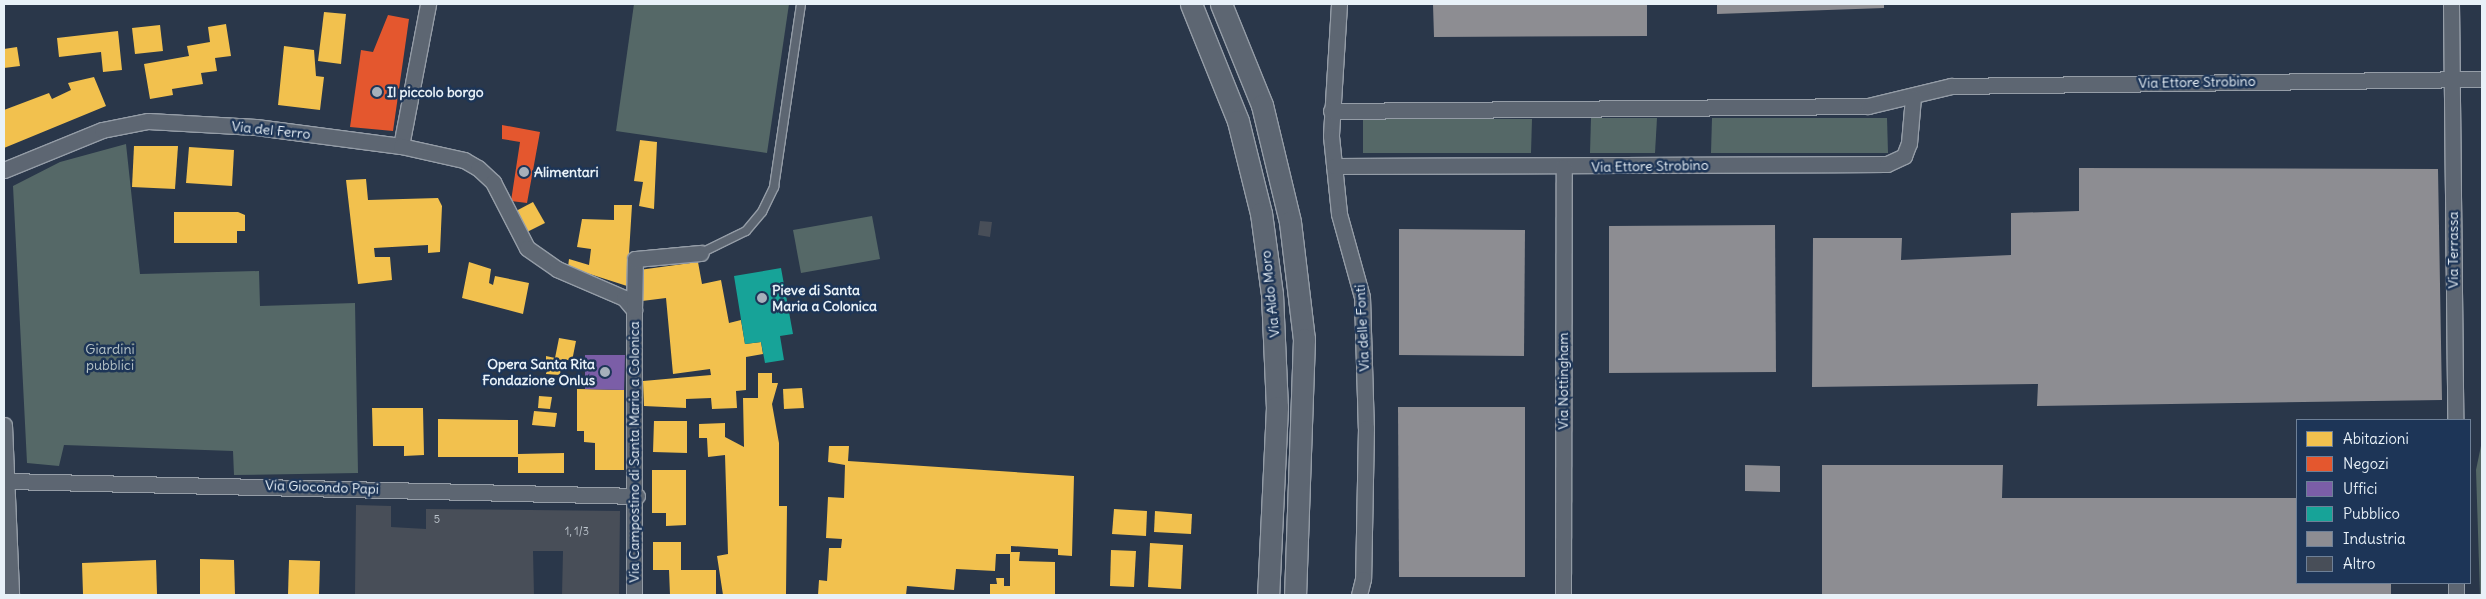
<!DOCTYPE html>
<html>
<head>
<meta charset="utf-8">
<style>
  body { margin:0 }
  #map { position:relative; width:2486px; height:599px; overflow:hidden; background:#2a374a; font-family:Delius,sans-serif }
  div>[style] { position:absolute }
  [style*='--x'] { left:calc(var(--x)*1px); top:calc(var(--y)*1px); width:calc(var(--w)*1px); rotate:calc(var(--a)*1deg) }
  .green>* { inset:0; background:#556867 }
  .homes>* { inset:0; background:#f2c14e }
  .shops>* { inset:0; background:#e4572e }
  .offices>* { inset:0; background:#7b5ea7 }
  .public>* { inset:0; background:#17a398 }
  .industry>* { inset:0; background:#8d8d92 }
  .building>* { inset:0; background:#484e58 }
  .roads { filter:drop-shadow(1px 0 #959da7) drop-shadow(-1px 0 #959da7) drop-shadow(0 1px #959da7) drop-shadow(0 -1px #959da7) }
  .lane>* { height:8px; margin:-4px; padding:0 4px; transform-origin:4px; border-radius:4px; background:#5d6672 }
  .street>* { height:15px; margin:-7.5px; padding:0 7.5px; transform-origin:7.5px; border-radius:7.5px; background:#5d6672 }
  .secondary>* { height:21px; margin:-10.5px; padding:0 10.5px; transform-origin:10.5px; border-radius:10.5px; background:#5d6672 }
  .dots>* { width:14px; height:14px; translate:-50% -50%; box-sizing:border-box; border:2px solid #1d3557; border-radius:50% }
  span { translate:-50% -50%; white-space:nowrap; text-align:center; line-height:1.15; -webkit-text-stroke:5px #1d3557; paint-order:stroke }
  .number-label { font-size:11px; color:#c0c8d0 }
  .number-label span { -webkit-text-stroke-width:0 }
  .street-label { font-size:14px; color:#e8f1f8 }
  .poi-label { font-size:14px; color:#e8f1f8; font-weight:700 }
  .left { translate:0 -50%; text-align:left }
  .right { translate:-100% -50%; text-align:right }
  .park-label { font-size:14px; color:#b7c4c7 }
  .frame { position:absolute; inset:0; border:5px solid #e8f1f8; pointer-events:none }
  .legend { position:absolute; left:2296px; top:419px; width:175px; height:165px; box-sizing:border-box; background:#1d3557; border:1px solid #6e8097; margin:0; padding:6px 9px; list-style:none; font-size:15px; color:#e8f1f8 }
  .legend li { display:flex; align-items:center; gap:10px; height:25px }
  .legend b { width:25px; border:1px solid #6e8097 }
</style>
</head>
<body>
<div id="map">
  <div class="green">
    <div style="clip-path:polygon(634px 4px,789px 4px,767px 153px,616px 131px)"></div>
    <div style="clip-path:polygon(1363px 118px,1532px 119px,1531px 153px,1363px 153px)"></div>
    <div style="clip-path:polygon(1591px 118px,1657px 118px,1655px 153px,1590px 153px)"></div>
    <div style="clip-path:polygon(1712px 118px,1887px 118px,1888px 153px,1711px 153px)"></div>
    <div style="clip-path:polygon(126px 144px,140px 274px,259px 271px,260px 306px,355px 303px,358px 473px,234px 475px,233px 451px,64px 445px,59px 466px,27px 463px,13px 186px,60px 162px)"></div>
    <div style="clip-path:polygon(872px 216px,880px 259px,801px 273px,793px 230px)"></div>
    <div style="clip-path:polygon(2482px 441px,2482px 595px,2480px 595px,2476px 470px)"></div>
  </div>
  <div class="homes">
    <div style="clip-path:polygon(324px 12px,346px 14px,341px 64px,318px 61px)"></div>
    <div style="clip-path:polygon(226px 24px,231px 56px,215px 58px,217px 71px,201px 73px,203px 84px,172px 89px,173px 95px,150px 99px,144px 64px,189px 56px,187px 46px,210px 42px,208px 27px)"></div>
    <div style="clip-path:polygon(160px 25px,163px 51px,135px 54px,132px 28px)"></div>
    <div style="clip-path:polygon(118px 31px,122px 70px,103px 72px,101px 52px,59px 57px,57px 38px)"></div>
    <div style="clip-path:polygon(284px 46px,314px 50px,316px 76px,324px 77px,320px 110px,278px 105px)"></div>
    <div style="clip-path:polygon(17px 47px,20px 66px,4px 68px,4px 49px)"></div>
    <div style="clip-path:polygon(94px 77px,106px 106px,4px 148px,4px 110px,49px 93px,52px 99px,71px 90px,68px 83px)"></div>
    <div style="clip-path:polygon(640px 140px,657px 142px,654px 209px,639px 206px,643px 182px,634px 181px)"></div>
    <div style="clip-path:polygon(134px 146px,178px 146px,175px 189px,132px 187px)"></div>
    <div style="clip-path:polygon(189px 147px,234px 150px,232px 186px,186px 183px)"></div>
    <div style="clip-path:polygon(366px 179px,368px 200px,438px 198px,442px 206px,440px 252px,428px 253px,428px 245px,374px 248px,375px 257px,390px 257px,392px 280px,358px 284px,346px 180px)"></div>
    <div style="clip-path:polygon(533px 202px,545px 223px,527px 232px,516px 211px)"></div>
    <div style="clip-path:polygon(614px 205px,632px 205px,627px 286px,568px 267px,569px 259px,589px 265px,591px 249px,577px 247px,582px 219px,614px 220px)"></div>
    <div style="clip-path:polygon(174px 212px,238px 212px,245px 215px,245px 231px,237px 231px,237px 243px,174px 243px)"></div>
    <div style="clip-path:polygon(469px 262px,491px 269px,489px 283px,493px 285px,495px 276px,529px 283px,523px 314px,462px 298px)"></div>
    <div style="clip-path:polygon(698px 262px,702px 284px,721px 280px,729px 323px,741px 320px,745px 344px,761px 342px,763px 354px,746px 357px,746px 390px,736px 391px,737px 408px,712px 409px,711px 398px,686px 399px,686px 408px,644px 406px,643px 381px,711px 375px,710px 369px,673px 374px,666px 298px,642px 301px,639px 270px)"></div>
    <div style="clip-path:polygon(559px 338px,576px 341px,572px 361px,562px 359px,560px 375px,546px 374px,546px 356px,555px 358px)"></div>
    <div style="clip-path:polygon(758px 373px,772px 373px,772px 383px,778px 383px,772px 404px,779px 443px,779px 506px,787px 506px,786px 595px,723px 595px,717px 556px,728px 554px,725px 455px,708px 457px,707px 438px,699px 438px,699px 424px,725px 423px,725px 437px,744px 447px,743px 398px,758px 398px)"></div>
    <div style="clip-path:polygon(802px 388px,804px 408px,784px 409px,783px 389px)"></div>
    <div style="clip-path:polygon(577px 389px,624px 390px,624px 470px,595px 470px,595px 443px,584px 442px,584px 431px,577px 431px)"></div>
    <div style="clip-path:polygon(539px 396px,552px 397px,550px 409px,538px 408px)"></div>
    <div style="clip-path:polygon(372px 408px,423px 408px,424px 455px,404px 456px,404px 446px,373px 446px)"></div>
    <div style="clip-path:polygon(534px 411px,557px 413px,555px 427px,532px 425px)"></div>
    <div style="clip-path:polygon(438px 419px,518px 420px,518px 454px,564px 453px,564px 473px,518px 473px,518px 457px,438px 457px)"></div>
    <div style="clip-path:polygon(654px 421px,687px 421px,687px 453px,653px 452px)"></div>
    <div style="clip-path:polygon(829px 446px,849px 446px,848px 461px,1074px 476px,1072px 556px,1058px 555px,1058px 549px,1011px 546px,1011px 552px,1020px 552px,1019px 561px,1055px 562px,1055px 595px,990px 595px,990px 584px,997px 584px,996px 578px,1004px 578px,1004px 586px,1010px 586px,1010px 554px,996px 554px,995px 571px,956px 569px,954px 590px,907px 586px,906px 595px,818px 595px,819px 580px,827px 581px,829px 548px,841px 548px,842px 539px,826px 538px,828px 497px,844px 498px,845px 465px,828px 462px)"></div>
    <div style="clip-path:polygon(652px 470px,686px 470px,686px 525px,666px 526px,666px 513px,652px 513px)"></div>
    <div style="clip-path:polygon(1114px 509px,1147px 511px,1146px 536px,1112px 534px)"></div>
    <div style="clip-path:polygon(1155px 511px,1192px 514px,1191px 534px,1154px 532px)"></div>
    <div style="clip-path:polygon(653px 542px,681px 542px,681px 570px,716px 570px,716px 595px,670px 595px,669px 570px,653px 570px)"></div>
    <div style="clip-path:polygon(1150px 543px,1183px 545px,1181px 589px,1148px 587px)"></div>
    <div style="clip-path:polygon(1111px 550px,1136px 551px,1134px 587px,1110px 586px)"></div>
    <div style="clip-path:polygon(200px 559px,234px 560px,235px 595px,200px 595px)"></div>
    <div style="clip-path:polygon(156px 560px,157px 594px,83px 595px,82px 563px)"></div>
    <div style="clip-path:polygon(289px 560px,320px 561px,319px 595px,288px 595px)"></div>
  </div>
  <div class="shops">
    <div style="clip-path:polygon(388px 15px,409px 19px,393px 131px,350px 127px,361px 50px,373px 52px)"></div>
    <div style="clip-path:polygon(502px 125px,540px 132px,527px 203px,511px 201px,520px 142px,502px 139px)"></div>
  </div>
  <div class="offices">
    <div style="clip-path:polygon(585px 355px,625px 355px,624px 390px,585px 389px)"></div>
  </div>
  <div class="public">
    <div style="clip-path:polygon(781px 268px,793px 334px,780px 336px,784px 360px,765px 363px,761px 342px,745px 344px,734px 276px)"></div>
  </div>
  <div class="industry">
    <div style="clip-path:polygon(1433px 4px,1647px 4px,1647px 36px,1434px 37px)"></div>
    <div style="clip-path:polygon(1717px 4px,1884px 4px,1884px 8px,1717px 14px)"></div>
    <div style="clip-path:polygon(2079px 168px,2438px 169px,2442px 400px,2037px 406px,2038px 384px,1812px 387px,1813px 238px,1902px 238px,1901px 260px,2011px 255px,2011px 213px,2079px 211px)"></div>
    <div style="clip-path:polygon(1775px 225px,1776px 372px,1609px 373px,1609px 226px)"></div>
    <div style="clip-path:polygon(1399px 229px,1525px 230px,1524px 356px,1399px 355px)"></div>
    <div style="clip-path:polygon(1398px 407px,1525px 407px,1525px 577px,1399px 577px)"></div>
    <div style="clip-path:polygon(1745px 465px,1780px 466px,1780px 492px,1745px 491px)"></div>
    <div style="clip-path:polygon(1822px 465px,2003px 465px,2002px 498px,2297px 498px,2297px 583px,2391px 583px,2391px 595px,1822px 595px)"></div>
  </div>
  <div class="building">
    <div style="clip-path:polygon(980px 221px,992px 222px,990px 237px,978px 235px)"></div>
    <div style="clip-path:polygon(356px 505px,391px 506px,391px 527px,426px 529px,426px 509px,620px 511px,619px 595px,562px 595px,563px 551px,533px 551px,534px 595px,355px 595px)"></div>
  </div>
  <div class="roads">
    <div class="lane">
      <div style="--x:701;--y:253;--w:50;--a:-26.1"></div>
      <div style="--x:746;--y:231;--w:25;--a:-50"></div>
      <div style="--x:762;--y:212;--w:28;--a:-64"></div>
      <div style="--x:774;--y:187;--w:185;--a:-81.6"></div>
    </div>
    <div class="street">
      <div style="--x:1339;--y:4;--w:132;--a:93.5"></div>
      <div style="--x:1331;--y:136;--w:78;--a:84.1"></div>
      <div style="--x:1339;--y:214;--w:86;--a:74.5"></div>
      <div style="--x:1362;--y:297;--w:131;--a:88.3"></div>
      <div style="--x:1366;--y:428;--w:151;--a:91.1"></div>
      <div style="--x:1363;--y:579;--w:16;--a:104"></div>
      <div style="--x:2451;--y:4;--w:416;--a:89.4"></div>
      <div style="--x:1331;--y:111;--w:537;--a:-0.53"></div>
      <div style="--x:1868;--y:106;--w:85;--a:-13.5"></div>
      <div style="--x:1951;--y:86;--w:531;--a:-0.76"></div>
      <div style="--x:401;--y:146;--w:145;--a:-79.2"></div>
      <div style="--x:1334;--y:166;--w:553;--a:-0.21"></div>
      <div style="--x:1887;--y:164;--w:19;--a:-25"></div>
      <div style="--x:1904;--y:156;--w:14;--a:-69"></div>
      <div style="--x:1909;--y:143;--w:46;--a:-85"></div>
      <div style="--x:4;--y:170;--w:106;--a:-22.2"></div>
      <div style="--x:102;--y:130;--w:47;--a:-11.1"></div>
      <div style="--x:148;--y:121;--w:108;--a:3.2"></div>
      <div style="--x:256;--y:127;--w:146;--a:7.5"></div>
      <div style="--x:401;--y:146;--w:65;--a:12.5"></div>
      <div style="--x:464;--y:160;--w:16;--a:30"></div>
      <div style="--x:478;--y:168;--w:21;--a:43"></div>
      <div style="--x:493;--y:182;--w:74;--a:62.7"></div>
      <div style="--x:527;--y:248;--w:37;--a:35"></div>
      <div style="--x:557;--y:269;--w:73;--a:23.4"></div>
      <div style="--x:624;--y:298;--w:16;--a:50"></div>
      <div style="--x:634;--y:310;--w:285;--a:90"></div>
      <div style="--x:634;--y:310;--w:51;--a:-88.9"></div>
      <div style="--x:635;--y:259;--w:66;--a:-5.2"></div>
      <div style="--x:4;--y:425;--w:170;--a:87.6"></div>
      <div style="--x:7;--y:481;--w:630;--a:1.36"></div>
      <div style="--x:2456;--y:583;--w:12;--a:90"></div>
      <div style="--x:1563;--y:595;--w:428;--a:-89.9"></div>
    </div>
    <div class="secondary">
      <div style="--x:1191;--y:4;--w:126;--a:68.1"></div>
      <div style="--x:1238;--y:121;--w:95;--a:76"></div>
      <div style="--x:1261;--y:213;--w:82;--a:82.3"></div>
      <div style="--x:1272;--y:294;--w:113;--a:87.5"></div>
      <div style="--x:1277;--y:407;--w:188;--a:92.7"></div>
      <div style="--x:1221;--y:4;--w:109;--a:67.9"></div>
      <div style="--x:1262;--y:105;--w:120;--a:76.5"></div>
      <div style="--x:1290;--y:222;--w:118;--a:83.2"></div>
      <div style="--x:1304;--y:339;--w:256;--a:92"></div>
    </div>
  </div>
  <div class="dots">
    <div style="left:377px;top:92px;background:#a6b0bb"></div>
    <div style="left:524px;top:172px;background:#a6b0bb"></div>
    <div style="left:762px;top:298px;background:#a6b0bb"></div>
    <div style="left:605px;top:372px;background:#a6b0bb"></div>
  </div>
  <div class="number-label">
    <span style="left:437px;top:519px">5</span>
    <span style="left:577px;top:531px">1, 1/3</span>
  </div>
  <div class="street-label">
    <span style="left:2197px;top:82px;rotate:-1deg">Via Ettore Strobino</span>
    <span style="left:271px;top:130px;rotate:6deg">Via del Ferro</span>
    <span style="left:1650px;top:166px;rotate:-1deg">Via Ettore Strobino</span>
    <span style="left:2453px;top:250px;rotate:-90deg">Via Terrassa</span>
    <span style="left:1270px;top:294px;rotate:-96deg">Via Aldo Moro</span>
    <span style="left:1362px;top:328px;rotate:-93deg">Via delle Fonti</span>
    <span style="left:1563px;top:381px;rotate:-90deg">Via Nottingham</span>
    <span style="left:634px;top:452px;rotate:-90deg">Via Campostino di Santa Maria a Colonica</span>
    <span style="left:322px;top:487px;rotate:2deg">Via Giocondo Papi</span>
  </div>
  <div class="poi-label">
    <span class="left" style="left:387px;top:92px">Il piccolo borgo</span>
    <span class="left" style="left:534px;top:172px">Alimentari</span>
    <span class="left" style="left:772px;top:298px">Pieve di Santa<br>Maria a Colonica</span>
    <span class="right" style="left:595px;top:372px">Opera Santa Rita<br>Fondazione Onlus</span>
  </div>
  <div class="park-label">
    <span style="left:110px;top:357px">Giardini<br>pubblici</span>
  </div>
  <div class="frame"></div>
  <ul class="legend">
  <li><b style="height:14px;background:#f2c14e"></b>Abitazioni</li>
  <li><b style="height:14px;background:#e4572e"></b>Negozi</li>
  <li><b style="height:14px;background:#7b5ea7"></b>Uffici</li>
  <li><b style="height:14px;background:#17a398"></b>Pubblico</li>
  <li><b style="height:14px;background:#8d8d92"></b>Industria</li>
  <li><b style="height:14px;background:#484e58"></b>Altro</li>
  </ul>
</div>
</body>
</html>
